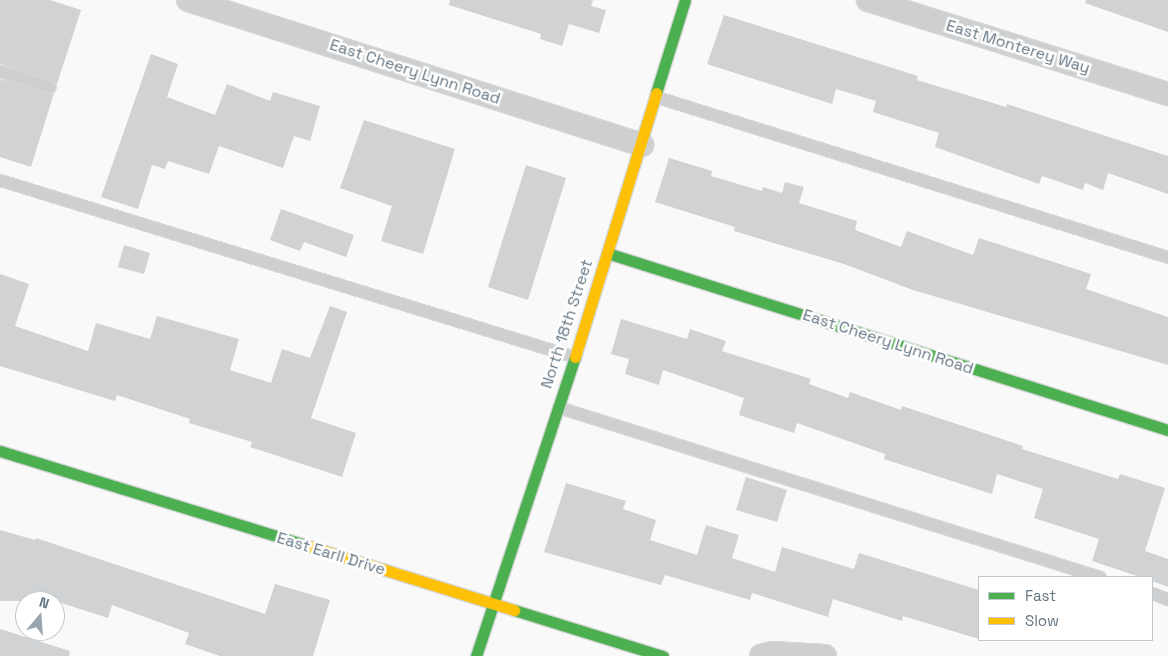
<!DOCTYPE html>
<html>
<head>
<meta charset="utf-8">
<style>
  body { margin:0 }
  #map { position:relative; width:1168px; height:656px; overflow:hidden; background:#f9f9f9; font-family:"Space Grotesk",sans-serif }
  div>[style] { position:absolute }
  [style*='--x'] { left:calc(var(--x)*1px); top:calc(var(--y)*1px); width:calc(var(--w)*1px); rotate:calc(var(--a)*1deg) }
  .building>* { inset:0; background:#d0d2d3 }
  .roads { filter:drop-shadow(1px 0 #d5d6d7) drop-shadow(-1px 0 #d5d6d7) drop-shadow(0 1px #d5d6d7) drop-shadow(0 -1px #d5d6d7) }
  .lane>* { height:11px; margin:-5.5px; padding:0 5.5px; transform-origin:5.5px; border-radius:5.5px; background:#cecfd0 }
  .street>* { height:22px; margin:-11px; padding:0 11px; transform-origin:11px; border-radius:11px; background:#cecfd0 }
  .fast>* { height:11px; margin:-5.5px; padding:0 5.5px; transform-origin:5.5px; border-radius:5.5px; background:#4caf50 }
  .slow>* { height:11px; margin:-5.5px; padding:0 5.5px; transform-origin:5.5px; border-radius:5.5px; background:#ffc107 }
  span { translate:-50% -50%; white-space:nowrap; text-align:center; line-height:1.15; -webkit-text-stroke:5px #fff; paint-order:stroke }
  .street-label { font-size:16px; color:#657683 }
  .legend { position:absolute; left:978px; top:576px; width:175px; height:65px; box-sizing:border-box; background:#fff; border:1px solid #c1c8cd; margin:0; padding:6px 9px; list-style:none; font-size:15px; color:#657683 }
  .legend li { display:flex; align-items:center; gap:10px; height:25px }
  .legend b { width:25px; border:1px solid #c1c8cd }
  .north { position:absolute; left:15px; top:591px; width:50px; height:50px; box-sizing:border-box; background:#fff; border:1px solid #c1c8cd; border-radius:50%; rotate:18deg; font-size:14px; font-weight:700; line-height:20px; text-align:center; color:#657683 }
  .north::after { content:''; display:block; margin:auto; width:18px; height:22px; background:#99a4ac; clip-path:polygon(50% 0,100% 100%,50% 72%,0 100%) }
</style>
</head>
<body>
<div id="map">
  <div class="building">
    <div style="clip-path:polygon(0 0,50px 0,81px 10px,57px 84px,0 64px)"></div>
    <div style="clip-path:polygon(450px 0,593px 0,591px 6px,606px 10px,599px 33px,569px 24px,562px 46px,540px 39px,541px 34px,449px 5px)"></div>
    <div style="clip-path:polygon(1086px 0,1168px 0,1168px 32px,1085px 3px)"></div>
    <div style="clip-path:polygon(724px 15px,918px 76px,917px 80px,1006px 107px,1007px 104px,1168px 156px,1168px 194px,1108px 173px,1103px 190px,1085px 183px,1083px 190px,1042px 176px,1039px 184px,935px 147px,939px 133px,873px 112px,876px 101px,836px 89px,832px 104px,707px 64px)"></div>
    <div style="clip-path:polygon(151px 54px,178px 64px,167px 97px,215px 115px,227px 84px,270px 101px,273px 92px,320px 106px,310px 141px,294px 136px,283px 168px,219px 146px,209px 174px,168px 161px,165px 169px,152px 165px,138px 209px,101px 197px)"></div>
    <div style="clip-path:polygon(0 79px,54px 93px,31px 167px,0 157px)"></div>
    <div style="clip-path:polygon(364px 120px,455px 149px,423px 254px,381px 241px,392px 206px,340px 188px)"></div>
    <div style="clip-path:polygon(669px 158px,712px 171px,711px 176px,762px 191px,763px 187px,782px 193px,785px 182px,804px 187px,799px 203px,857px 221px,855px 230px,901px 247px,907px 231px,973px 255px,979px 238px,1091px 274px,1086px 289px,1168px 317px,1168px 365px,913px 290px,844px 264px,734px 231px,735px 227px,655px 202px)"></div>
    <div style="clip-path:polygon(526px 165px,566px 178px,528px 300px,488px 287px)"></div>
    <div style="clip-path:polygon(281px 209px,354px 235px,346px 257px,304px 242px,300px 251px,270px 240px)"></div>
    <div style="clip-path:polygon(124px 245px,150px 253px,144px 274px,118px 267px)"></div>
    <div style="clip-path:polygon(0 274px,29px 284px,15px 326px,88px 351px,96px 323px,150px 339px,157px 316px,239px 339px,230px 370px,271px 383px,282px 349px,310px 358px,330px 306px,347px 312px,311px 418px,356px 433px,342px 477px,250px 447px,252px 442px,189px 423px,190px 419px,117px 395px,115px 401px,0 366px)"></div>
    <div style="clip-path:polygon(621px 319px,687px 339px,690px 329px,726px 341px,722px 351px,811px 379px,809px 384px,848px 398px,850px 392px,901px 410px,902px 406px,1023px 446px,1022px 449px,1118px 479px,1120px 474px,1165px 488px,1145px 551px,1168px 559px,1168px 587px,1152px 581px,1152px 577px,1140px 577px,1092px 561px,1099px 539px,1034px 518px,1043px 489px,997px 474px,992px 494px,884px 459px,885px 454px,797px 423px,794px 433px,739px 415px,744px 398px,663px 370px,659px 385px,625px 374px,629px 359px,611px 354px)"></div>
    <div style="clip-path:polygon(746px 477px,787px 490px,777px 522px,736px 510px)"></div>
    <div style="clip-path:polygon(566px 483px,626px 501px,623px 509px,656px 520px,650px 540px,697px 555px,706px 525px,739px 535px,732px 558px,775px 572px,782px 547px,854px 569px,859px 553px,979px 590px,979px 639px,903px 616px,902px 621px,833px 599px,828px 617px,752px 593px,750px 600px,665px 575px,661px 585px,544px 552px)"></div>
    <div style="clip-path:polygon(0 530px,35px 540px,36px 538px,265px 614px,275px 584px,330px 600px,313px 656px,220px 656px,185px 644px,189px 633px,112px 605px,108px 618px,55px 601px,0 601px)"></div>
    <div style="clip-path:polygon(0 629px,70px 651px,69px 656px,0 656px)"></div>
  </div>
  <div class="roads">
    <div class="lane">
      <div style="--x:0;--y:71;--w:52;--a:17.7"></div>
      <div style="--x:657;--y:97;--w:535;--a:17.39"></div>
      <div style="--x:0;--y:180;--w:602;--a:17.11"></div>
      <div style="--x:558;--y:407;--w:568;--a:17.41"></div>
      <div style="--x:1152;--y:593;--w:17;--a:21"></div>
    </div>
    <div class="street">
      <div style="--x:188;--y:0;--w:477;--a:17.7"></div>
      <div style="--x:868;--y:0;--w:314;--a:17.4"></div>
      <div style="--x:761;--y:656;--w:11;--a:-15"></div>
      <div style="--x:772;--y:653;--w:53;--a:3.2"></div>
    </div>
    <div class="fast">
      <div style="--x:656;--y:93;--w:97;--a:-72.7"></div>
      <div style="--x:607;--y:253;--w:588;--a:17.51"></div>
      <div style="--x:0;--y:451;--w:322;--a:17.1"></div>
      <div style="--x:514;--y:610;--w:156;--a:17.2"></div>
      <div style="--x:476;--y:656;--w:315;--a:-71.7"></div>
    </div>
    <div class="slow">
      <div style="--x:575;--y:357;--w:276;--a:-72.9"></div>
      <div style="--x:308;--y:546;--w:216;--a:17.3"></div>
    </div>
  </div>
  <div class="street-label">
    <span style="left:1018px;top:47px;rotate:17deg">East Monterey Way</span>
    <span style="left:415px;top:72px;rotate:18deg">East Cheery Lynn Road</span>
    <span style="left:567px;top:324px;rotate:-72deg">North 18th Street</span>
    <span style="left:888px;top:342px;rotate:18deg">East Cheery Lynn Road</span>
    <span style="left:331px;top:554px;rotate:17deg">East Earll Drive</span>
  </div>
  <ul class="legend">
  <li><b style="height:6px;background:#4caf50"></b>Fast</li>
  <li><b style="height:6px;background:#ffc107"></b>Slow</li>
  </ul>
  <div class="north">N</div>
</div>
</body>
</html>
